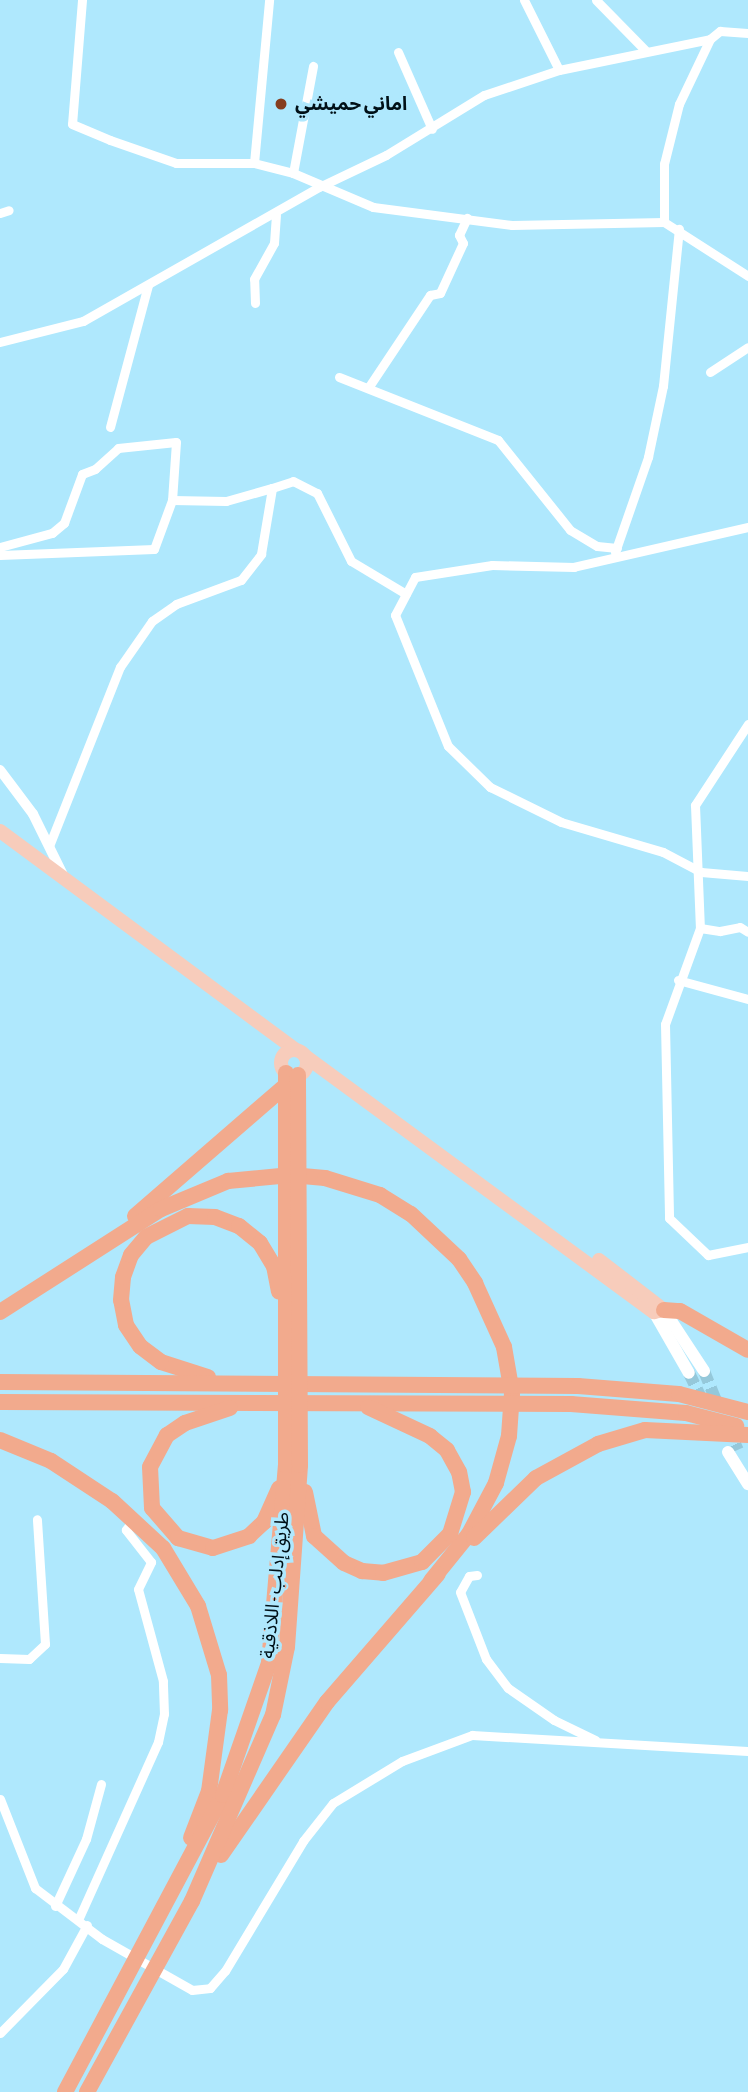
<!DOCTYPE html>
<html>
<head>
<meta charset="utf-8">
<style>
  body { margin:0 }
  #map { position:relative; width:748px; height:2092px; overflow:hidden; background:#afe8fd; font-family:"Asap Condensed","Noto Sans Arabic",sans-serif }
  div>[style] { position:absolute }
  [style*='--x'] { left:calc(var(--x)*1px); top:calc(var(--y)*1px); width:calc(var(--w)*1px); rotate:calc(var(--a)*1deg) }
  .secondary-tunnel>* { height:12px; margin-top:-6px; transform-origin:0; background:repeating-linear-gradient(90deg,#95c8da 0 12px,transparent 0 18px) }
  .minor>* { height:9px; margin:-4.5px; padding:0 4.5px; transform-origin:4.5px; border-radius:4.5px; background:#fff }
  .tertiary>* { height:10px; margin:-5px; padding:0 5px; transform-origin:5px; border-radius:5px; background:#fff }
  .secondary>* { height:12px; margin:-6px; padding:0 6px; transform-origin:6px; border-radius:6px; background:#fff }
  .primary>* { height:14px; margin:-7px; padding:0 7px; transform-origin:7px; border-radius:7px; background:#f7ccbb }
  .primary>.ring { margin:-7px; padding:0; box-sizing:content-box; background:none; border:14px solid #f7ccbb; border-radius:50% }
  .motorway>* { height:16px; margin:-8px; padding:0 8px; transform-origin:8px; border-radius:8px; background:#f2aa8d }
  .dots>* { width:19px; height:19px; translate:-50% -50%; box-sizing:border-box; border:4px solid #afe8fd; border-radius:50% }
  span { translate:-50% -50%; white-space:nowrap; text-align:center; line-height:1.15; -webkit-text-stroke:7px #afe8fd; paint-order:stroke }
  .poi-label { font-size:19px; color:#001017; font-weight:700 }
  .left { translate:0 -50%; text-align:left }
  .street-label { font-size:19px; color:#001017 }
</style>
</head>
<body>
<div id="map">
  <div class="secondary-tunnel">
    <div style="--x:704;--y:1371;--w:40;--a:68"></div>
    <div style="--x:689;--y:1373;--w:34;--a:64"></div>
    <div style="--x:728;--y:1428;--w:24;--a:66"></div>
  </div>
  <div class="minor">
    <div style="--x:82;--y:0;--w:124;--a:94.6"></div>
    <div style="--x:72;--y:124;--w:41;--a:22.8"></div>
    <div style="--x:110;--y:140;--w:70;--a:19.2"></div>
    <div style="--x:176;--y:163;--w:78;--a:0"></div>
    <div style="--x:254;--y:163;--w:40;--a:14.4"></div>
    <div style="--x:293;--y:173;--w:87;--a:23"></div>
    <div style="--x:373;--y:207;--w:140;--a:7.4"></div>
    <div style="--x:512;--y:225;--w:152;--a:-1.1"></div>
    <div style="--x:664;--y:222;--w:100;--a:32.7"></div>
    <div style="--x:524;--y:0;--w:78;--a:63.4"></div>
    <div style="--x:596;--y:0;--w:71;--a:45.6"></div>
    <div style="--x:398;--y:52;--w:84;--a:66.2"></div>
    <div style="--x:254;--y:163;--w:164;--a:-84.7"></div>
    <div style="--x:293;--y:173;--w:109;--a:-79.4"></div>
    <div style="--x:0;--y:213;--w:9;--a:-18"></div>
    <div style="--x:664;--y:222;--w:58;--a:-90"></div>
    <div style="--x:664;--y:164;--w:62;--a:-76"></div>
    <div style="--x:679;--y:104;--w:72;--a:-64.5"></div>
    <div style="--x:255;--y:303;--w:24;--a:-92"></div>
    <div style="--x:254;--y:279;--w:41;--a:-60.9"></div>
    <div style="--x:274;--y:243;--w:28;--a:-86"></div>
    <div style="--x:0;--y:342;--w:86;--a:-14.2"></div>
    <div style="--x:83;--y:321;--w:271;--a:-29.6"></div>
    <div style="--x:319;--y:187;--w:74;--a:-25.5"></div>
    <div style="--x:386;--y:155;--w:115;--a:-31.5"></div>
    <div style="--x:484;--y:95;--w:79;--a:-18.4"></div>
    <div style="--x:559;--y:70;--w:154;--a:-11.6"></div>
    <div style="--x:710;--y:39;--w:13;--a:-39"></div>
    <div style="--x:720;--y:31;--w:28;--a:4"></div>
    <div style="--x:710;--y:372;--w:45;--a:-33.3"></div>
    <div style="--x:339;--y:377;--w:171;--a:21.6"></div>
    <div style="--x:498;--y:440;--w:115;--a:51.3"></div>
    <div style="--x:570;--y:530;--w:31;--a:31"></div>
    <div style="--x:597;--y:546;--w:20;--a:6"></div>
    <div style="--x:368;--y:388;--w:112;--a:-56.3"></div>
    <div style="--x:430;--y:295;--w:10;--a:-11"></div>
    <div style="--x:440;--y:293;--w:55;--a:-65.3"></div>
    <div style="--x:463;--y:243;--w:9;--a:-117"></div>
    <div style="--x:459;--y:235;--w:19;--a:-65"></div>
    <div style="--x:110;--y:427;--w:147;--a:-75"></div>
    <div style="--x:748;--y:527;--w:179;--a:167.1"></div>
    <div style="--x:574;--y:567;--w:82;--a:-178.6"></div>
    <div style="--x:492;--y:565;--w:78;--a:171.1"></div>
    <div style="--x:415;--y:577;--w:43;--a:117.8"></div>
    <div style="--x:395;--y:615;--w:141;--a:68"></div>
    <div style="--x:448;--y:746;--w:59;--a:44.3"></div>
    <div style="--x:490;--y:787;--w:79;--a:26.2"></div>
    <div style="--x:561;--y:822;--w:106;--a:16.4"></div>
    <div style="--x:663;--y:852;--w:43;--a:27.8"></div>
    <div style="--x:701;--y:872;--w:47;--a:4.9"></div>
    <div style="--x:0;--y:547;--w:54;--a:-15.1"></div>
    <div style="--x:52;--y:533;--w:16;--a:-40"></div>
    <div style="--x:64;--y:523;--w:52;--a:-69.8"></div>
    <div style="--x:82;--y:474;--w:14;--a:-21"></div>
    <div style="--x:95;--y:469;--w:31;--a:-42"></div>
    <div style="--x:118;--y:448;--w:58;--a:-5.9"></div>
    <div style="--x:176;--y:442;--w:58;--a:93.9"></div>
    <div style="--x:615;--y:552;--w:101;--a:-70.8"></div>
    <div style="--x:648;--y:457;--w:73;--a:-78.1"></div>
    <div style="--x:663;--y:386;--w:158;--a:-84.2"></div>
    <div style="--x:0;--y:555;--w:154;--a:-2.2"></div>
    <div style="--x:154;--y:549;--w:52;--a:-69.8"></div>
    <div style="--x:172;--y:500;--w:54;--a:1.1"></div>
    <div style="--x:226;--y:501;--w:48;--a:-15.8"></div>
    <div style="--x:748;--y:724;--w:97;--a:123.2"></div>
    <div style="--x:695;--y:805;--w:123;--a:87.7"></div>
    <div style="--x:700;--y:928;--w:102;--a:110"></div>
    <div style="--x:665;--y:1024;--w:194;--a:88.8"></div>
    <div style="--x:669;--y:1218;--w:54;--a:43.5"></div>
    <div style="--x:708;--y:1255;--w:41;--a:-11.3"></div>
    <div style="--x:49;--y:846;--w:193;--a:-68.4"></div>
    <div style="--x:120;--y:667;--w:56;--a:-55.2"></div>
    <div style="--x:152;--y:621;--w:29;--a:-35"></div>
    <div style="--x:176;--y:604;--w:69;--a:-20.3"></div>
    <div style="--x:241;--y:580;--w:33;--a:-52"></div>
    <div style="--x:261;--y:554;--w:67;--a:-80.5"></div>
    <div style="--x:272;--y:488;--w:22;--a:-18"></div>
    <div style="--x:293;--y:481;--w:27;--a:27"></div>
    <div style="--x:317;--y:493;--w:76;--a:63.4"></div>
    <div style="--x:351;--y:561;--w:64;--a:31"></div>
    <div style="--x:700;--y:928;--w:20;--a:9"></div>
    <div style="--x:720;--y:931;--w:20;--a:-11"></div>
    <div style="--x:740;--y:927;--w:9;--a:32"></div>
    <div style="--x:678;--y:980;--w:73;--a:15.2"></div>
    <div style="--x:477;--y:1575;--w:8;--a:173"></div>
    <div style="--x:469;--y:1576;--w:18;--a:119"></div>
    <div style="--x:460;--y:1592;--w:72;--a:68.8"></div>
    <div style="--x:486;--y:1659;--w:36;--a:53"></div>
    <div style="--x:508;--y:1688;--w:56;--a:34.8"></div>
    <div style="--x:554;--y:1720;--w:46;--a:26"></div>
    <div style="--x:0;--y:1658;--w:29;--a:2"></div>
    <div style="--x:29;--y:1659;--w:22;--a:-43"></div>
    <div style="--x:45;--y:1644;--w:125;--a:-93.7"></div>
    <div style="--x:0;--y:1799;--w:96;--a:68.5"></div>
    <div style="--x:35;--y:1888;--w:84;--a:37.3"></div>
    <div style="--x:102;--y:1939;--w:103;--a:29.5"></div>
    <div style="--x:192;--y:1990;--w:18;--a:-6"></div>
    <div style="--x:210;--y:1988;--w:23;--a:-49"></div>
    <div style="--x:225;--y:1971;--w:152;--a:-59"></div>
    <div style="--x:303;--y:1841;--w:48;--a:-51.7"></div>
    <div style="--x:333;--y:1803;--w:81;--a:-31.3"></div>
    <div style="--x:402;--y:1761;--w:75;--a:-20.4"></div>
    <div style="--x:472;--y:1735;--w:276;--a:3.3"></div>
    <div style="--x:55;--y:1906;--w:74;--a:-65.2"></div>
    <div style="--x:86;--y:1839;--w:57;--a:-74.7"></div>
    <div style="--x:78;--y:1920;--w:195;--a:-65.8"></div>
    <div style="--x:158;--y:1742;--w:29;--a:-78"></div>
    <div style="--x:164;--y:1714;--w:33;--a:-92"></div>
    <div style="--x:163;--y:1681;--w:95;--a:-105.2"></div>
    <div style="--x:138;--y:1589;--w:30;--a:-64"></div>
    <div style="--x:151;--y:1562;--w:41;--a:-128"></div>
    <div style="--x:126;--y:1530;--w:13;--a:-58"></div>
    <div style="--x:0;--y:2033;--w:90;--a:-45.5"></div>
    <div style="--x:63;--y:1969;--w:50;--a:-61.4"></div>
  </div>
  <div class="tertiary">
    <div style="--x:0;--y:770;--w:55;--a:53.1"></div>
    <div style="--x:33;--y:814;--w:70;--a:63.8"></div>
  </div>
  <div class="secondary">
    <div style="--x:664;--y:1310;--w:73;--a:56.7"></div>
    <div style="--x:654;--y:1312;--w:70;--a:60.2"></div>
    <div style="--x:728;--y:1452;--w:38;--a:58"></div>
  </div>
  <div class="primary">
    <div style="--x:0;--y:831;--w:368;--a:36.5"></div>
    <div class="ring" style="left:281px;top:1050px;width:12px;height:12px"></div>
    <div style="--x:305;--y:1056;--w:433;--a:36.3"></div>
    <div style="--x:654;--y:1312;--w:10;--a:-11"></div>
    <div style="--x:599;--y:1260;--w:82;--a:37.6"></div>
  </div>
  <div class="motorway">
    <div style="--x:135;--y:1216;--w:197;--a:-40.9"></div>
    <div style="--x:664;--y:1310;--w:16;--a:4"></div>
    <div style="--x:680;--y:1311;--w:78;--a:29.8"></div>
    <div style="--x:0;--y:1312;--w:191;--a:-32.6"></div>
    <div style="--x:161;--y:1209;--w:73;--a:-22.7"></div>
    <div style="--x:228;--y:1181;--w:63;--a:-5.4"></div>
    <div style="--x:291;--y:1175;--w:34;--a:5"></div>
    <div style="--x:325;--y:1178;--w:58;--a:17.2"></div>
    <div style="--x:380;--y:1195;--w:36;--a:32"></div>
    <div style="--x:411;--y:1214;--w:66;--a:43.2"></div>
    <div style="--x:459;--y:1259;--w:29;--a:56"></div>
    <div style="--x:475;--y:1283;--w:70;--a:65.6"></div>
    <div style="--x:504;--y:1347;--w:47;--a:80.1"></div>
    <div style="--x:512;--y:1393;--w:43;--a:94"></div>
    <div style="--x:509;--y:1436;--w:49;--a:105.5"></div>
    <div style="--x:496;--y:1483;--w:58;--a:117.9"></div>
    <div style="--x:469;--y:1534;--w:60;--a:129"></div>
    <div style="--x:208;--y:1377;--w:49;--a:-162.3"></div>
    <div style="--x:161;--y:1362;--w:26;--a:-143"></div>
    <div style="--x:140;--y:1346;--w:25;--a:-124"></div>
    <div style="--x:126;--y:1325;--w:25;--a:-101"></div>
    <div style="--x:121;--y:1300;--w:23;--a:-85"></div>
    <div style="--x:123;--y:1277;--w:23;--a:-70"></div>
    <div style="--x:131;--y:1255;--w:23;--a:-50"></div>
    <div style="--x:146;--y:1237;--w:47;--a:-26.6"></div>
    <div style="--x:188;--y:1216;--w:27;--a:2"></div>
    <div style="--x:215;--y:1217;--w:26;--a:21"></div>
    <div style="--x:239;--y:1226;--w:27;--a:39"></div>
    <div style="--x:260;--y:1243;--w:27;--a:59"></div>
    <div style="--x:274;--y:1266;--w:26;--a:79"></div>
    <div style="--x:0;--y:1382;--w:578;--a:0.4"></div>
    <div style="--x:578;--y:1386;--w:101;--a:4.5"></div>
    <div style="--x:679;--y:1394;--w:71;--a:14.6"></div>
    <div style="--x:0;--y:1402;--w:571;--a:0.2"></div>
    <div style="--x:571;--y:1404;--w:115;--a:4.5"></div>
    <div style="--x:686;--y:1413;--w:52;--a:14.6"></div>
    <div style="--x:230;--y:1408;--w:47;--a:161.6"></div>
    <div style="--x:185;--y:1423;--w:22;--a:146"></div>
    <div style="--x:167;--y:1435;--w:36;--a:118"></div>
    <div style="--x:150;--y:1467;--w:41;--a:87.2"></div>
    <div style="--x:152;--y:1508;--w:40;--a:49"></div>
    <div style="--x:178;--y:1538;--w:36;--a:16"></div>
    <div style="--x:213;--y:1548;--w:38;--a:-18"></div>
    <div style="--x:249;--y:1536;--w:21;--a:-43"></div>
    <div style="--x:264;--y:1522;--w:37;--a:-66"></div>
    <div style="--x:0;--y:1440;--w:55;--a:22.4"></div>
    <div style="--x:51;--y:1461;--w:73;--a:33.3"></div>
    <div style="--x:112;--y:1501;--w:69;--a:42.7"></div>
    <div style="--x:163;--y:1548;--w:68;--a:58.9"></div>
    <div style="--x:198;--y:1606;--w:72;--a:73.1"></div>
    <div style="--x:219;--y:1675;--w:35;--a:88"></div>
    <div style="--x:220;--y:1710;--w:82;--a:97.7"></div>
    <div style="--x:209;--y:1791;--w:50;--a:111"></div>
    <div style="--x:305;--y:1492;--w:45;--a:78.4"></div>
    <div style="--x:314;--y:1536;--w:40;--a:42"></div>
    <div style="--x:344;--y:1563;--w:20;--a:24"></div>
    <div style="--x:362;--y:1571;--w:21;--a:5"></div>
    <div style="--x:383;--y:1573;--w:41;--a:-15.8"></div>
    <div style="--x:422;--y:1562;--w:40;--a:-45"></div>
    <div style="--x:450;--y:1534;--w:44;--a:-72.8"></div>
    <div style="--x:463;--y:1492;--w:20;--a:-101"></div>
    <div style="--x:459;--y:1472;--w:25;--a:-119"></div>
    <div style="--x:447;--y:1450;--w:22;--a:-141"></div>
    <div style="--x:430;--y:1436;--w:68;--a:-154.9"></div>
    <div style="--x:474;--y:1538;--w:86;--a:-44.1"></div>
    <div style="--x:536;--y:1478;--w:71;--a:-28.7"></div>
    <div style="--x:598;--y:1444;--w:49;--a:-16.6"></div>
    <div style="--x:645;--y:1430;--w:103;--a:2.8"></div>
    <div style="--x:221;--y:1855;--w:186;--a:-55.3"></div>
    <div style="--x:327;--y:1702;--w:169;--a:-49.1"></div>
    <div style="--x:65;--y:2092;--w:336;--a:-62"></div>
    <div style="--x:223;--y:1795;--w:140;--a:-70.8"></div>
    <div style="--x:269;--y:1663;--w:199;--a:-85.1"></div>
    <div style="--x:286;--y:1465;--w:392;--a:-90"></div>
    <div style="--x:87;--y:2092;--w:218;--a:-61.2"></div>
    <div style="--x:192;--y:1901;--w:203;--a:-66.5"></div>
    <div style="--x:273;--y:1715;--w:69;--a:-78.4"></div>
    <div style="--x:287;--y:1647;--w:182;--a:-85.9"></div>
    <div style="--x:300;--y:1465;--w:390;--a:-90.3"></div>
  </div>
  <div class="dots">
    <div style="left:281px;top:104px;background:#853d1e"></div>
  </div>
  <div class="poi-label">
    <span class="left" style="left:295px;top:104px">اماني حميشي</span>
  </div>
  <div class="street-label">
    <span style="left:275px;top:1585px;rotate:-84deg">طريق إدلب - اللاذقية</span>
  </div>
</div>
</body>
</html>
